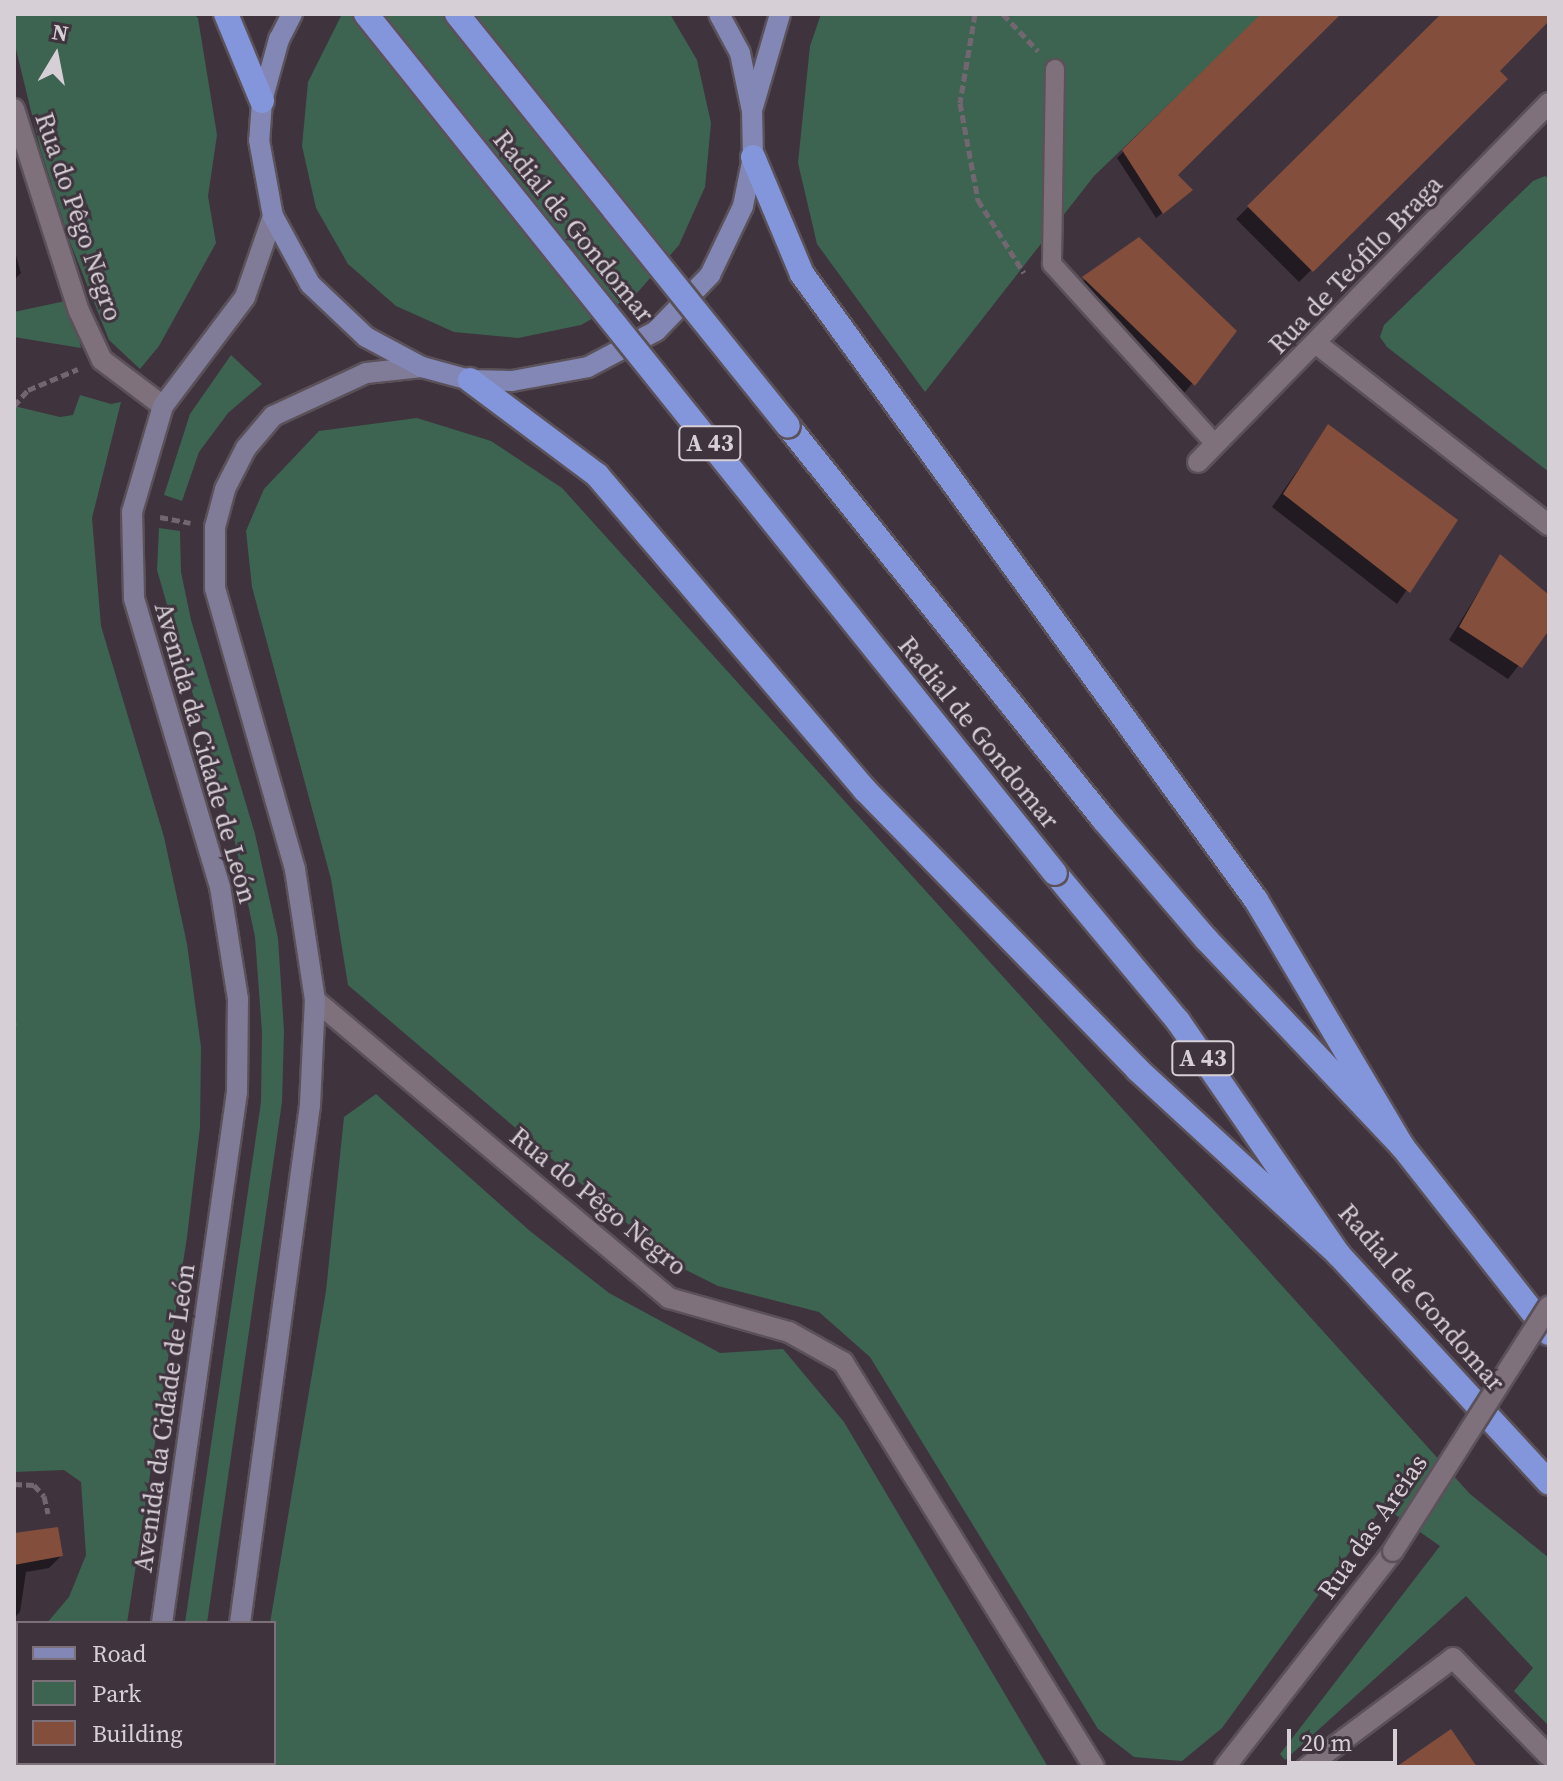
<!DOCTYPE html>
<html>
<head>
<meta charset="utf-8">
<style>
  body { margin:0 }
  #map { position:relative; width:1563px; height:1781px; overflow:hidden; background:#3f333e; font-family:"Source Serif 4",serif }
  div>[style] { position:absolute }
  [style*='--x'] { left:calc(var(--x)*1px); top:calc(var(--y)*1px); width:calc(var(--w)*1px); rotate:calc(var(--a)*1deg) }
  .green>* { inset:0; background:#3d6451 }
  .shadow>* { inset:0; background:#0007 }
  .building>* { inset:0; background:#834e3b }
  .path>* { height:5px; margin-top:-2.5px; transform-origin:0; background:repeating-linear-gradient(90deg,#726771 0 8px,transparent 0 12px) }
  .roads { filter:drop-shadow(2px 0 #5a5159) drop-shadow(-2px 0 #5a5159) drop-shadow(0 2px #5a5159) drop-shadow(0 -2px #5a5159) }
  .service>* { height:18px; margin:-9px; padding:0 9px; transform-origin:9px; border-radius:9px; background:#7e717c }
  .minor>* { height:20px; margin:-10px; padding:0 10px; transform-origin:10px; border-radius:10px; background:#7e717c }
  .tertiary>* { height:20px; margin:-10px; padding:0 10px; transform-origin:10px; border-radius:10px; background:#7e717c }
  .secondary>* { height:20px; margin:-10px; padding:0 10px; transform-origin:10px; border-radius:10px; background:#807c98 }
  .primary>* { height:20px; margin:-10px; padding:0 10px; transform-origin:10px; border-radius:10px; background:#8287b5 }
  .motorway>* { height:24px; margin:-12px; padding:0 12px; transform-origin:12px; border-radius:12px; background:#8496db }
  .bridges { filter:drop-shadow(2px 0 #5a5159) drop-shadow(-2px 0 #5a5159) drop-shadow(0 2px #5a5159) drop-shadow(0 -2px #5a5159) }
  .tertiary-bridge>* { height:20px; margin:-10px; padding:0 10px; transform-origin:10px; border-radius:10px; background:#7e717c }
  .motorway-bridge>* { height:24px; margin:-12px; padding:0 12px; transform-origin:12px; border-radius:12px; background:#8496db }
  span { translate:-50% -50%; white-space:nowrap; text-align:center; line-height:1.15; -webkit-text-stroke:6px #3f333e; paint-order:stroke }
  .shield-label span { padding:2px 6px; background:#3f333e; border:2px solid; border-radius:6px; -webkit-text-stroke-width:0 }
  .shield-label { font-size:24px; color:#d7cfd6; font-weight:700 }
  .street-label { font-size:26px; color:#d7cfd6 }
  .frame { position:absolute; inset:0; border:16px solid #d7cfd6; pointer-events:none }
  .legend { position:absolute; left:16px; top:1621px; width:260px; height:144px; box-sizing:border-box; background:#3f333e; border:2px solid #7c717b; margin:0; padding:10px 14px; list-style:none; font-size:24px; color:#d7cfd6 }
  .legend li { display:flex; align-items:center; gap:16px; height:40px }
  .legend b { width:40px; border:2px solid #7c717b }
  .north { position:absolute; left:16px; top:16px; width:80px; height:80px; -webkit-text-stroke:6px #3f333e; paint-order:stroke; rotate:10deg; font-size:22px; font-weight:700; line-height:32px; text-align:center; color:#d7cfd6 }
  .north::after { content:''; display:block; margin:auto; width:28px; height:36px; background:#d7cfd6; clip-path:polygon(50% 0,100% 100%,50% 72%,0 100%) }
  .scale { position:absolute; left:1287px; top:1729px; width:110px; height:36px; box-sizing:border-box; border:4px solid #d7cfd6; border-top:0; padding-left:10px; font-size:24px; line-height:28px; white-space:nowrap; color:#d7cfd6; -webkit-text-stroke:6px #3f333e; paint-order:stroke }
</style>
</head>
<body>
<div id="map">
  <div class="green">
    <div style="clip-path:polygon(14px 14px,194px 14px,198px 18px,217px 135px,208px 196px,216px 243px,159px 346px,140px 369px,109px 340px,70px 242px,40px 148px,14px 41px)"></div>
    <div style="clip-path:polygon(342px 14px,670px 14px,697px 60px,711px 123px,705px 187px,679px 245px,637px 293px,581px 325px,518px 338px,454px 332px,396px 306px,348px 264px,316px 208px,302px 146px,308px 82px)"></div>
    <div style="clip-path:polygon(821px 14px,1263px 14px,1094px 176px,925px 392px,817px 244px,798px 163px,810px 46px)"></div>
    <div style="clip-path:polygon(1545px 176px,1549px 178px,1549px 472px,1387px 347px,1380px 337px,1384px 325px,1533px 181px)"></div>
    <div style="clip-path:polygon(70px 300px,81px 348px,14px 337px,14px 312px)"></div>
    <div style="clip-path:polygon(231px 355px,262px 384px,228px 413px,199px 452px,182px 501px,164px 495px,190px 414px)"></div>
    <div style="clip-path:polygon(80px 395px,111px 404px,121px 402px,92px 518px,101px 626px,164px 837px,187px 944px,201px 1047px,200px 1127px,187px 1237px,127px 1623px,47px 1623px,69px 1597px,86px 1555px,81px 1482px,64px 1470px,14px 1472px,14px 406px,60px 417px,73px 415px)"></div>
    <div style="clip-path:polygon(417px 418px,491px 441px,562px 488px,1470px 1494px,1549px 1558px,1549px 1726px,1514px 1691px,1533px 1668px,1466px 1596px,1285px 1760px,1280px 1754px,1440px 1546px,1383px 1506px,1222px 1728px,1182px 1761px,1134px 1757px,1098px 1729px,870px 1357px,819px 1312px,718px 1286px,676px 1265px,348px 985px,331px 879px,252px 587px,246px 531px,264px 489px,319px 431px)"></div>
    <div style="clip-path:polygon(159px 528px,180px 531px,181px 572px,191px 620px,255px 834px,278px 938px,284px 1031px,282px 1102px,207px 1623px,185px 1623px,261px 1102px,262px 1032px,255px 937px,233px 833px,157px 570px)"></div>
    <div style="clip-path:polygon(376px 1094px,530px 1231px,609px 1293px,720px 1353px,783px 1349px,844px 1422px,1048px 1767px,238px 1767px,274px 1763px,270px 1623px,326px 1291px,344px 1117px)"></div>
    <div style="clip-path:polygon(18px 1662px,18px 1763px,70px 1763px,66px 1767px,14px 1767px)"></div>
  </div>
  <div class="shadow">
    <div style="clip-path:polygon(1263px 14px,1338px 14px,1175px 175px,1185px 195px,1156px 218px,1117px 158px)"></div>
    <div style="clip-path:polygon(1549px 14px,1497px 71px,1505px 79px,1299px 282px,1236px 219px,1442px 16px)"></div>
    <div style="clip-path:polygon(1139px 240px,1234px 332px,1181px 397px,1071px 290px)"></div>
    <div style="clip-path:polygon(14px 249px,21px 273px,14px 280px)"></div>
    <div style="clip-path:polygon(1328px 427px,1456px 520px,1397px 604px,1272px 507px)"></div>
    <div style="clip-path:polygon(1500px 557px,1549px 598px,1549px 627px,1508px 679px,1449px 640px)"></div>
    <div style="clip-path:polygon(14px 1535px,61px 1556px,49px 1568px,26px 1572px,20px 1612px,14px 1618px)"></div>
  </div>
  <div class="building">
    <div style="clip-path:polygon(1261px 14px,1341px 14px,1178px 175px,1193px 190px,1163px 214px,1122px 150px)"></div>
    <div style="clip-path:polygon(1441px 14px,1549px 14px,1549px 21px,1500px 71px,1508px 79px,1313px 272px,1247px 206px)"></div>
    <div style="clip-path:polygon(1139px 237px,1237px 331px,1195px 386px,1082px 277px)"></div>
    <div style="clip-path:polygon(1328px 424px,1458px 520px,1410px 593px,1283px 494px)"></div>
    <div style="clip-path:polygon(1500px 554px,1549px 595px,1549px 630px,1522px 668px,1459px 627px)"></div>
    <div style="clip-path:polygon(58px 1527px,63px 1556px,14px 1565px,14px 1533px)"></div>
    <div style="clip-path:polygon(1451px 1729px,1477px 1767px,1396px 1767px)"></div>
  </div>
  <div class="path">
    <div style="--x:975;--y:14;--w:90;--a:99.6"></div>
    <div style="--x:960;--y:103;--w:99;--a:79.5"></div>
    <div style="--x:978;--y:200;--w:86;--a:57.8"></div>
    <div style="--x:1003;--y:14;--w:51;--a:46.6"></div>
    <div style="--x:14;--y:406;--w:21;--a:-49"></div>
    <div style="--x:28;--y:390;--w:54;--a:-22.8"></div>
    <div style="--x:160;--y:517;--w:31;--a:11"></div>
    <div style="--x:14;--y:1022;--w:3;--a:90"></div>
    <div style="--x:14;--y:1484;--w:20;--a:3"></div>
    <div style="--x:34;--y:1485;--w:15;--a:48"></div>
    <div style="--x:44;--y:1496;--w:18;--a:77"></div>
  </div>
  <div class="roads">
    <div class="service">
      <div style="--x:1055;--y:69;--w:195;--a:90.9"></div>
      <div style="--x:1052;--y:264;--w:243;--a:47.8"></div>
    </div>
    <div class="minor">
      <div style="--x:14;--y:109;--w:212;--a:72.2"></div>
      <div style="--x:79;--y:311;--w:54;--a:64.9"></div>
      <div style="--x:102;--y:360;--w:76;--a:37"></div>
      <div style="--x:1317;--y:344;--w:294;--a:38"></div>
      <div style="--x:1198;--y:462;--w:502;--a:-45.65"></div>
      <div style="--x:1307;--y:1767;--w:182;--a:-36.7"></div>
      <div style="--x:1453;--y:1658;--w:137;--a:45.6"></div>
    </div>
    <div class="tertiary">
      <div style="--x:315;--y:1000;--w:463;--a:40.1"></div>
      <div style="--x:669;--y:1298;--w:125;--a:15.8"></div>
      <div style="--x:789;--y:1332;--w:62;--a:29.1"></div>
      <div style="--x:843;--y:1362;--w:476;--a:58.2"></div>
      <div style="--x:1225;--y:1767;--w:274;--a:-52.1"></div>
    </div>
    <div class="secondary">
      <div style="--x:162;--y:1623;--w:536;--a:-81.96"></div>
      <div style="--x:237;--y:1092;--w:93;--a:-89.4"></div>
      <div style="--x:238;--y:999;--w:113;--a:-99.1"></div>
      <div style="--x:220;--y:887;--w:302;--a:-106.6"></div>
      <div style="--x:134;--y:598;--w:86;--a:-91.3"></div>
      <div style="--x:132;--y:512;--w:110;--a:-73.7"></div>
      <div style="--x:163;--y:406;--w:136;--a:-53"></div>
      <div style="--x:245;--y:297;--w:86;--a:-70.9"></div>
      <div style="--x:240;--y:1623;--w:523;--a:-82.3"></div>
      <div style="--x:310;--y:1105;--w:105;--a:-87.3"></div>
      <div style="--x:315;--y:1000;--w:133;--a:-98.7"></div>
      <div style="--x:295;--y:869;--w:292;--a:-105.9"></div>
      <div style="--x:215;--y:588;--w:61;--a:-90"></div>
      <div style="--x:215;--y:527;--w:39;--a:-75"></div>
      <div style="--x:225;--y:489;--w:46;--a:-62.9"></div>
      <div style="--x:246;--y:448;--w:42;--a:-49.8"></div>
      <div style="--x:273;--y:416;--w:102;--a:-24.8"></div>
      <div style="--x:366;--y:373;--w:56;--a:-6.1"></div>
      <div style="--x:104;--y:1767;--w:4;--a:-63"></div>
      <div style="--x:191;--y:1767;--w:4;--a:-63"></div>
    </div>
    <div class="primary">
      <div style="--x:292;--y:14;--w:28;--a:117"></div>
      <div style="--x:279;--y:39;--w:64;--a:105.3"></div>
      <div style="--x:262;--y:101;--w:39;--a:94"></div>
      <div style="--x:259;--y:140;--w:77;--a:79.6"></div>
      <div style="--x:273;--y:216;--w:77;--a:61.4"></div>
      <div style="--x:310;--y:284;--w:77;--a:43.4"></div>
      <div style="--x:366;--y:337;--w:64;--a:28.2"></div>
      <div style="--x:422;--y:367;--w:50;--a:15.2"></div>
      <div style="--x:470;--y:380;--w:42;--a:1.4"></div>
      <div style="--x:512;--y:381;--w:77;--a:-10.4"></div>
      <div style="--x:588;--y:367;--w:77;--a:-27.9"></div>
      <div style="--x:656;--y:331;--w:78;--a:-46"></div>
      <div style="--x:710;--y:275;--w:76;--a:-64.4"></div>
      <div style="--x:743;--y:206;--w:50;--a:-78.5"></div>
      <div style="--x:753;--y:157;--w:46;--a:-91.2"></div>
      <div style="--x:752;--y:111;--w:59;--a:-101.7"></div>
      <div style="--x:740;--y:53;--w:44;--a:-118.3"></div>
      <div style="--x:753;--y:107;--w:97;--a:-73.8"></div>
    </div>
    <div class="motorway">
      <div style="--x:226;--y:14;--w:94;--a:67.5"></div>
      <div style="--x:753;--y:157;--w:127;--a:67.3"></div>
      <div style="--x:802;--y:274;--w:773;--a:54.05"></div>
      <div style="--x:1256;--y:900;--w:286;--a:59.3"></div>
      <div style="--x:470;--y:380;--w:159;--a:36.8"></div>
      <div style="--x:597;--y:475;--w:414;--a:49.6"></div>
      <div style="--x:865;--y:790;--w:391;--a:45.7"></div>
      <div style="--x:1138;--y:1070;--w:272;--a:42.6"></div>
      <div style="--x:788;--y:426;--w:505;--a:51.27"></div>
      <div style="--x:1104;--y:820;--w:157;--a:49.4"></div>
      <div style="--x:1206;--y:939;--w:285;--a:46.6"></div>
      <div style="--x:1402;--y:1146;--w:238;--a:51.8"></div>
      <div style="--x:1055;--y:873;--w:192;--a:50.3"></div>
      <div style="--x:1178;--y:1021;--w:283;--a:55.5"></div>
      <div style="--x:1338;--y:1254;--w:311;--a:47.3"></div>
    </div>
  </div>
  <div class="bridges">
    <div class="tertiary-bridge">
      <div style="--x:1393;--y:1551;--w:290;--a:-57.5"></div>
    </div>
    <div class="motorway-bridge">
      <div style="--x:366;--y:14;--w:1101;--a:51.27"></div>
      <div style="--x:457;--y:14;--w:528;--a:51.22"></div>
    </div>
  </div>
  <div class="shield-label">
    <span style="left:710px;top:443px">A 43</span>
    <span style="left:1203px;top:1058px">A 43</span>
  </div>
  <div class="street-label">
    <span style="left:78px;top:217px;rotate:71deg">Rua do Pêgo Negro</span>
    <span style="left:573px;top:227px;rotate:51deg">Radial de Gondomar</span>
    <span style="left:1356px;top:265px;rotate:-46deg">Rua de Teófilo Braga</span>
    <span style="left:978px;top:733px;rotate:51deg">Radial de Gondomar</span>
    <span style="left:205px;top:753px;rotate:74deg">Avenida da Cidade de León</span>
    <span style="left:598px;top:1202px;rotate:39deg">Rua do Pêgo Negro</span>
    <span style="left:1421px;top:1298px;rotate:49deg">Radial de Gondomar</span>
    <span style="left:165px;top:1418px;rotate:-82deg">Avenida da Cidade de León</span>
    <span style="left:1373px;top:1527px;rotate:-55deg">Rua das Areias</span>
  </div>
  <div class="frame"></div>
  <ul class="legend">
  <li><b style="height:10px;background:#8287b5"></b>Road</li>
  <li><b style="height:22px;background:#3d6451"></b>Park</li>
  <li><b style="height:22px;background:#834e3b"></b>Building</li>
  </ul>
  <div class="north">N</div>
  <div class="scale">20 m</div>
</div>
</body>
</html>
